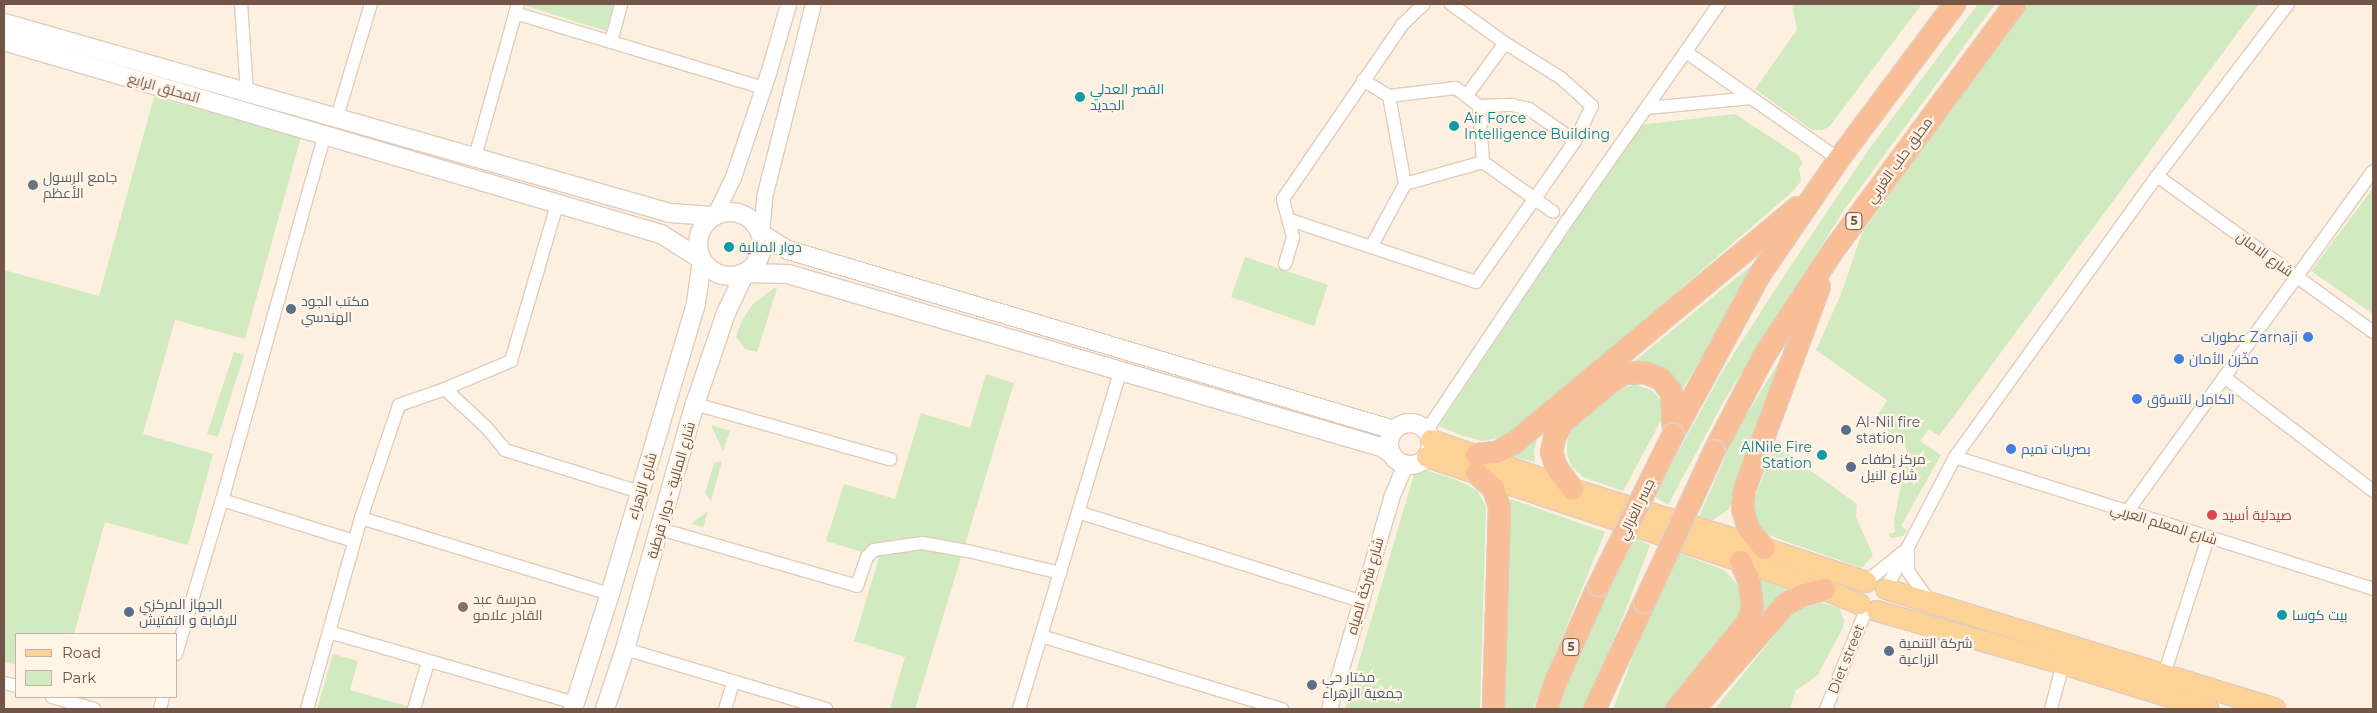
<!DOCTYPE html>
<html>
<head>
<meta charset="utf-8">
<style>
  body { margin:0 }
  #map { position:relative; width:2377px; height:713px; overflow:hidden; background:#fdf0e0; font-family:Montserrat,Cairo,sans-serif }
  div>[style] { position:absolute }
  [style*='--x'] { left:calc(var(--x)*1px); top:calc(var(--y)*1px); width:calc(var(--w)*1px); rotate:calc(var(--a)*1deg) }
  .green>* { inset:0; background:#d2eabf }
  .roads { filter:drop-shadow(1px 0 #e1ccbc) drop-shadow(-1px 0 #e1ccbc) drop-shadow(0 1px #e1ccbc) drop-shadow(0 -1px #e1ccbc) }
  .minor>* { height:12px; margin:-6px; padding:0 6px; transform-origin:6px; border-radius:6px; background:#fff }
  .tertiary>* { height:15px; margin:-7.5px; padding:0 7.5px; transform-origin:7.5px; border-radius:7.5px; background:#fff }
  .secondary>* { height:18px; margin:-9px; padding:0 9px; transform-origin:9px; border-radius:9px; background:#fff }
  .secondary>.ring { margin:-9px; padding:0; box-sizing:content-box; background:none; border:18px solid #fff; border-radius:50% }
  .primary>* { height:20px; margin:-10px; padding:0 10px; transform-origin:10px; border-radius:10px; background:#fdd296 }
  .trunk>* { height:21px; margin:-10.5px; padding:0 10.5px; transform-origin:10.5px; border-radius:10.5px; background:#fabe96 }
  .bridges { filter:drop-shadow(1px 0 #dbd3cf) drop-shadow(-1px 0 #dbd3cf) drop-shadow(0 1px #dbd3cf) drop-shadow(0 -1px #dbd3cf) }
  .trunk-bridge>* { height:21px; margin:-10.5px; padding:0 10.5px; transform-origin:10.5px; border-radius:10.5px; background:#fabe96 }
  .dots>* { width:14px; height:14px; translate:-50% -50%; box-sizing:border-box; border:2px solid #fff4e6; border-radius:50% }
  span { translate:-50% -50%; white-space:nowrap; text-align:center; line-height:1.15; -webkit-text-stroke:4.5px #fff4e6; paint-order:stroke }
  .shield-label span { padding:1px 4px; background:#fff4e6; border:1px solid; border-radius:4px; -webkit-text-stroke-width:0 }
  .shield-label { font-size:12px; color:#735547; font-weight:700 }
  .street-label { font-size:14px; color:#735547 }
  .culture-label { font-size:14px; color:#0d838f }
  .left { translate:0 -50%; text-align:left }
  .right { translate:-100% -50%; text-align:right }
  .worship-label { font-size:14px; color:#5b616d }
  .service-label { font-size:14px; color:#4e5e75 }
  .shop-label { font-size:14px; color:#366cbe }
  .health-label { font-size:14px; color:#be3a42 }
  .education-label { font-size:14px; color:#785e54 }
  .frame { position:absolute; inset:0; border:5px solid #735547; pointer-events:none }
  .legend { position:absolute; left:15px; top:633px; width:162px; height:65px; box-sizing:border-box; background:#fff4e6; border:1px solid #c7b4a6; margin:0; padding:6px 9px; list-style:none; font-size:15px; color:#735547 }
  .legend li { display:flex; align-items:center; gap:10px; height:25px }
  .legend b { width:25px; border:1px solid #c7b4a6 }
</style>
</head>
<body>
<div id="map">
  <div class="green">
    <div style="clip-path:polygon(527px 4px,615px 4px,606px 31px,526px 6px)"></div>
    <div style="clip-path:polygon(1792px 4px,1922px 4px,1829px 127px,1822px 130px,1812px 130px,1755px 89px,1797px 30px)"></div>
    <div style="clip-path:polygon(1978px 4px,1995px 4px,1844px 210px,1724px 401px,1668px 505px,1654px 496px,1722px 372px,1788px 270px,1872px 145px)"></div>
    <div style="clip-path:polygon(2026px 4px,2259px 4px,1939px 436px,1929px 429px,1920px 441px,1941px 455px,1901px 526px,1907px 530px,1903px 536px,1890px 538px,1889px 534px,1895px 532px,1894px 521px,1907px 454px,1905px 445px,1875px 420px,1887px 400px,1816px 350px,1841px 294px,1862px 233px)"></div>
    <div style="clip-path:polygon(154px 97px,301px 137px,245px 339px,175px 320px,143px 434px,213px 454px,188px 545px,105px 522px,74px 634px,16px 634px,16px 665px,4px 662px,4px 270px,99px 296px)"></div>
    <div style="clip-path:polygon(1735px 114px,1798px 155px,1803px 163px,1799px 168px,1801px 181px,1793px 191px,1517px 431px,1502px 437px,1483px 441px,1463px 436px,1439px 426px,1639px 125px)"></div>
    <div style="clip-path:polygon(2373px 188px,2373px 314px,2311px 271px)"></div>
    <div style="clip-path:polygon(1763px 256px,1680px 393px,1630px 365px)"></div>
    <div style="clip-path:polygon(1245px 257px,1328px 285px,1314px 326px,1231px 297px)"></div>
    <div style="clip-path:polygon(774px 288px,777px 289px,757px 352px,745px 349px,736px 337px,741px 322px,752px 305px)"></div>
    <div style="clip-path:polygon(1804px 321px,1729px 509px,1713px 520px,1699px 517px,1737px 430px)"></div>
    <div style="clip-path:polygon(234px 352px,244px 355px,218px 437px,207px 434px)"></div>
    <div style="clip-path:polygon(986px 374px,1014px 383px,915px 709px,890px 709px,905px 657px,854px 641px,879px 557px,826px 541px,844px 484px,895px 499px,921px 413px,970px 428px)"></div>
    <div style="clip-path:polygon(1634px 384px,1653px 391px,1662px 402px,1664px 415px,1623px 491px,1583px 477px,1572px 467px,1567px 455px,1567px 442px,1570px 432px,1615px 392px)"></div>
    <div style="clip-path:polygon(711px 425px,730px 431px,723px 451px)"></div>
    <div style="clip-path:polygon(1539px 435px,1534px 450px,1535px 462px,1504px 454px)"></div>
    <div style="clip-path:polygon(1775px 445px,1857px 504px,1856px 517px,1873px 555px,1862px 568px,1776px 538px,1762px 531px,1756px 522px,1754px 500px)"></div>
    <div style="clip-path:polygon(722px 461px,711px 501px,705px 493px,714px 463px)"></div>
    <div style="clip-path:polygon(1421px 468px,1459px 481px,1477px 490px,1486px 507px,1480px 709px,1345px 709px,1414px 474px)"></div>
    <div style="clip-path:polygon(1511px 499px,1605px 532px,1533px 709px,1502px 709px)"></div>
    <div style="clip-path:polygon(708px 511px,703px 527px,691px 524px)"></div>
    <div style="clip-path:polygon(1631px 536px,1650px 545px,1621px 622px,1584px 709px,1559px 709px,1568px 683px)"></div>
    <div style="clip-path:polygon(1677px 552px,1724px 570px,1739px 586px,1745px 602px,1744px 619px,1667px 709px,1613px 709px,1647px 619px)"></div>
    <div style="clip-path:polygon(1752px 577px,1795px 591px,1757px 624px)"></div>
    <div style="clip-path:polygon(1821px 603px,1839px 607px,1844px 620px,1843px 627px,1818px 675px,1796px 690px,1790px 709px,1715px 709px,1787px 620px,1799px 609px)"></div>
    <div style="clip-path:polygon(333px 654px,358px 661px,350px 690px,410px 707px,409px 709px,317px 709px)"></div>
  </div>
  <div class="roads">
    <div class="minor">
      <div style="--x:241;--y:4;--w:88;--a:86.1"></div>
      <div style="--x:515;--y:13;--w:259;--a:16.8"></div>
      <div style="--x:611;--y:42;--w:39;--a:-75"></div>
      <div style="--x:1686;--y:52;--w:186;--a:35.1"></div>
      <div style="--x:1363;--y:80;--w:31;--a:32"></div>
      <div style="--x:1456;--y:88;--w:29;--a:38"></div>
      <div style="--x:1479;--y:106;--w:56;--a:85.9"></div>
      <div style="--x:1483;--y:162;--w:81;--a:164.2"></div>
      <div style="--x:1405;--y:184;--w:89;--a:-100.3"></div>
      <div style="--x:1389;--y:96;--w:67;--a:-6.8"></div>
      <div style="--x:1467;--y:95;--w:64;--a:-53.8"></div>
      <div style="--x:1479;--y:106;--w:33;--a:-2"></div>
      <div style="--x:1512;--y:105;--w:17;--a:13"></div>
      <div style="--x:1529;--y:109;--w:56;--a:34.8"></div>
      <div style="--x:1647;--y:108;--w:105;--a:-5.4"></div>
      <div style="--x:337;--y:117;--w:118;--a:-73.3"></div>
      <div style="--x:475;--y:157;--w:159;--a:-74.3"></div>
      <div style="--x:1483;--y:162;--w:86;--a:35.5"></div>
      <div style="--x:2157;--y:176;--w:266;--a:35.8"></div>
      <div style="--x:1290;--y:220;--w:196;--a:18.4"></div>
      <div style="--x:1476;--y:282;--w:172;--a:-54.9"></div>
      <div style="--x:1575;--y:141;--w:39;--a:-64"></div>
      <div style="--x:1592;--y:106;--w:42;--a:-137.9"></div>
      <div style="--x:1561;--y:78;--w:66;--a:-148"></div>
      <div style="--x:1505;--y:43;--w:67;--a:-144.2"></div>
      <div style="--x:1371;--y:247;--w:72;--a:-61.6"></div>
      <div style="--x:1285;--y:264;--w:28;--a:-73"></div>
      <div style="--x:1293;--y:237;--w:39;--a:-105"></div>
      <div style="--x:1283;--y:199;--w:211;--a:-55.6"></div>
      <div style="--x:1402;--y:25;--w:30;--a:-44"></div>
      <div style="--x:2224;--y:377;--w:188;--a:37.4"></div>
      <div style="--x:445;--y:389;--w:56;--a:42.8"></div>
      <div style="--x:486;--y:427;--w:30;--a:50"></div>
      <div style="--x:505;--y:450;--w:141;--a:17.3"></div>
      <div style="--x:695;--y:404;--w:203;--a:15.8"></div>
      <div style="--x:1427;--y:430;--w:252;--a:-56.2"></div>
      <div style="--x:1567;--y:221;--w:265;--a:-55"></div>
      <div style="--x:1955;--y:457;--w:438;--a:17.5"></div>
      <div style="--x:222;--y:500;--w:138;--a:17.3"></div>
      <div style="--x:1078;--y:512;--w:297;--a:17.5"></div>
      <div style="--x:2127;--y:512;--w:420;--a:-54.2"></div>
      <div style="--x:361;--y:518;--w:260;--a:17"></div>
      <div style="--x:660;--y:529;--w:205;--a:16.1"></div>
      <div style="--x:857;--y:586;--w:31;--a:-71"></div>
      <div style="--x:867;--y:557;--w:10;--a:-45"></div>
      <div style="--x:874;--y:550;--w:49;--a:-8.3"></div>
      <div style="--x:922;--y:543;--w:47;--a:9.9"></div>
      <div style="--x:968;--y:551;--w:95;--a:13.4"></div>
      <div style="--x:1908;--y:552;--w:19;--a:90"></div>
      <div style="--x:1908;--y:571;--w:38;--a:55"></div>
      <div style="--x:1866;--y:582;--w:48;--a:-39"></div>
      <div style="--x:1886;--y:589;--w:149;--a:-62.4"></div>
      <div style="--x:1955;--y:457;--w:346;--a:-54.3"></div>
      <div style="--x:2157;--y:176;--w:216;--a:-52.7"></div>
      <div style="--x:329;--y:632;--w:256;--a:16.1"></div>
      <div style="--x:1041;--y:636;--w:252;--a:16.9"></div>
      <div style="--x:625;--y:649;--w:210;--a:16.6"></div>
      <div style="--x:176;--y:654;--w:161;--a:-73.4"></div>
      <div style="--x:222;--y:500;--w:380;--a:-74.3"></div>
      <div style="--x:2164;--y:675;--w:144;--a:-72.2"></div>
      <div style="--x:4;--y:683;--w:12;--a:14"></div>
      <div style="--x:52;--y:697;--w:44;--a:15.9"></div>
      <div style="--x:160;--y:709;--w:12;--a:-76"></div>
      <div style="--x:307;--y:709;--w:198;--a:-74.2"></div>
      <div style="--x:361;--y:518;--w:119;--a:-71.4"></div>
      <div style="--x:399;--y:405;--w:49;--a:-19.2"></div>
      <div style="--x:445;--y:389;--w:72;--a:-23"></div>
      <div style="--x:511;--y:361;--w:163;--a:-73.6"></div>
      <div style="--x:414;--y:709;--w:49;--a:-73.4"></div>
      <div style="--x:725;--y:709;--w:27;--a:-73"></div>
      <div style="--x:1019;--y:709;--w:354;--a:-73.3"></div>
      <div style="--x:1826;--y:709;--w:107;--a:-68"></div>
      <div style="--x:2051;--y:709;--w:47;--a:-75.1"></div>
    </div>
    <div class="tertiary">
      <div style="--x:714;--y:216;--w:43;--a:-64"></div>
      <div style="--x:733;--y:177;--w:113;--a:-71.4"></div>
      <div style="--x:769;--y:70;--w:69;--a:-73.9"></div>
      <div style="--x:761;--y:234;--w:37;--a:-85"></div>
      <div style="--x:764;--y:197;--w:199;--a:-75.8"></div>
      <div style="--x:1329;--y:709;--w:223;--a:-73.6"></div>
      <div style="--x:1392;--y:495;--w:34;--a:-67"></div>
    </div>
    <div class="secondary">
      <div style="--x:4;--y:23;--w:693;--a:15.92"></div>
      <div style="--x:670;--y:213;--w:44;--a:3.9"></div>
      <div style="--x:4;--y:41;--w:685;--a:16.37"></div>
      <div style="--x:661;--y:234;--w:49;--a:32.4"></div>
      <div class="ring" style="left:698px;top:212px;width:46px;height:46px"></div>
      <div style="--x:761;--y:234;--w:31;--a:31"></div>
      <div style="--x:788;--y:250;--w:632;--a:16.54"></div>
      <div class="ring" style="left:1389px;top:423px;width:24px;height:24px"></div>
      <div style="--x:573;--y:709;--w:121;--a:-72.2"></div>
      <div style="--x:610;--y:594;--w:303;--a:-73.5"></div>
      <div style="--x:696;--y:303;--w:43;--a:-82.1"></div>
      <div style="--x:605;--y:709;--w:63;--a:-71.6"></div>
      <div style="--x:625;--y:649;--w:255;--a:-74.1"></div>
      <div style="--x:695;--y:404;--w:96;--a:-71.2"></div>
      <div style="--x:726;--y:313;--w:44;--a:-64.6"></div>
      <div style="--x:745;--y:273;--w:43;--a:1.3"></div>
      <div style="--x:788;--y:274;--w:618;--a:16.26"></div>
      <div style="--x:1381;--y:447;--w:12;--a:31"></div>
    </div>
    <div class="primary">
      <div style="--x:1431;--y:440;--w:149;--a:19.2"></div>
      <div style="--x:1572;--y:489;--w:201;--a:17.1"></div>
      <div style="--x:1764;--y:548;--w:108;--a:18.4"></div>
      <div style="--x:1427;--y:457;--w:418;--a:18.4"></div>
      <div style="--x:1824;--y:589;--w:39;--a:23"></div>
      <div style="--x:1886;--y:589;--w:407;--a:17.1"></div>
      <div style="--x:1877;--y:611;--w:193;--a:15.9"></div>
      <div style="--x:2063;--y:664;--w:152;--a:17.2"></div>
    </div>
    <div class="trunk">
      <div style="--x:1673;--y:433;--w:182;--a:-61.5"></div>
      <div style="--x:1760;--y:273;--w:138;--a:-55.6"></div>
      <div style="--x:1838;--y:159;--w:194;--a:-53.2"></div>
      <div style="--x:1714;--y:450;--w:104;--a:-62.4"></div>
      <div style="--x:1762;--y:358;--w:128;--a:-56.8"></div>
      <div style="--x:1832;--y:251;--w:307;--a:-53.6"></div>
      <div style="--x:1476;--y:454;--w:20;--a:-6"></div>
      <div style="--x:1496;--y:452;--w:21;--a:-29"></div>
      <div style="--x:1514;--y:442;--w:368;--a:-39.7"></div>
      <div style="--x:1476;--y:473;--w:23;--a:41"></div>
      <div style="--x:1493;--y:488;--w:19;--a:72"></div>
      <div style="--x:1499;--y:506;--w:203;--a:91.7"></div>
      <div style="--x:1572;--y:489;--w:27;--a:-126"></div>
      <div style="--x:1556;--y:467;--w:16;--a:-108"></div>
      <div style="--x:1551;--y:452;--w:15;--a:-79"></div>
      <div style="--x:1554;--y:437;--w:17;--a:-62"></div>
      <div style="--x:1562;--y:422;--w:60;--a:-40.3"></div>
      <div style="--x:1608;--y:383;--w:19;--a:-32"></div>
      <div style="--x:1624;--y:373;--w:20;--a:-3"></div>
      <div style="--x:1644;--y:372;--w:17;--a:21"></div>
      <div style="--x:1660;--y:378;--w:18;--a:52"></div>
      <div style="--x:1671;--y:392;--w:38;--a:87"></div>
      <div style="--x:1764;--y:548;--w:25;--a:-130"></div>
      <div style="--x:1748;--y:529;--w:22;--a:-106"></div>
      <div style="--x:1742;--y:508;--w:19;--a:-84"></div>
      <div style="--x:1744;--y:489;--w:216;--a:-69.7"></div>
      <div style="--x:1546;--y:709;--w:28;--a:-72"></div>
      <div style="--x:1555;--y:682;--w:106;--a:-66.1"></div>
      <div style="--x:1594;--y:709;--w:118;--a:-65"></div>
      <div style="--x:1676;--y:709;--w:112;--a:-50.8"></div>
      <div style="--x:1747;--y:622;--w:16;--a:-72"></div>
      <div style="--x:1752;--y:607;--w:26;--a:-97"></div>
      <div style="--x:1749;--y:581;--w:22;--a:-114"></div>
      <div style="--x:1693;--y:709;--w:140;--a:-48.8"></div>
      <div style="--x:1785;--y:604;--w:18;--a:-29"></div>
      <div style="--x:1801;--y:595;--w:24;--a:-15"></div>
    </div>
  </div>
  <div class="bridges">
    <div class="trunk-bridge">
      <div style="--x:1598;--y:585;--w:169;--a:-63.7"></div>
      <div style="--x:1644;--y:602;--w:167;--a:-65.3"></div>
    </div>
  </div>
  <div class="dots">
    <div style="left:1080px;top:97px;background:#0f9aa8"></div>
    <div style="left:1454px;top:126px;background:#0f9aa8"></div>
    <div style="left:33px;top:185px;background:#6b7280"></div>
    <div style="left:729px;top:247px;background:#0f9aa8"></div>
    <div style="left:291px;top:309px;background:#5c6f8a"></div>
    <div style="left:2308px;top:337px;background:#3f7fe0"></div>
    <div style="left:2179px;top:359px;background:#3f7fe0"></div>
    <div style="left:2137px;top:399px;background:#3f7fe0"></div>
    <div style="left:1846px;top:430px;background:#5c6f8a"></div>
    <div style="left:2011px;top:449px;background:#3f7fe0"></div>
    <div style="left:1822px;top:455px;background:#0f9aa8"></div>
    <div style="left:1851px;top:467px;background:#5c6f8a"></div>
    <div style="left:2212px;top:515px;background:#e0444e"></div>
    <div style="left:463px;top:607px;background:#8d6e63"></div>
    <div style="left:129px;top:612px;background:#5c6f8a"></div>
    <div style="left:2282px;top:615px;background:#0f9aa8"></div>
    <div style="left:1889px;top:651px;background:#5c6f8a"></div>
    <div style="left:1312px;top:685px;background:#5c6f8a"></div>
  </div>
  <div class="shield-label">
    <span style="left:1854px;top:221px">5</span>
    <span style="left:1571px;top:647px">5</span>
  </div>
  <div class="street-label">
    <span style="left:164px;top:88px;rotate:16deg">المحلق الرابع</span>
    <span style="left:1899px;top:160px;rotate:-54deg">محلق حلب الغربي</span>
    <span style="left:2265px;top:254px;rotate:36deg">شارع الامان</span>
    <span style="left:642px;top:486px;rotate:-73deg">شارع الزهراء</span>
    <span style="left:671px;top:490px;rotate:-74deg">شارع المالية - دوار قرطبة</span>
    <span style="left:1636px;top:509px;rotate:-64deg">جسر الغزالي</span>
    <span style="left:2164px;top:524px;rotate:17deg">شارع المعلم العربي</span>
    <span style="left:1365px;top:586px;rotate:-74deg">شارع شركة المياه</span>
    <span style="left:1846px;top:659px;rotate:-68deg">Diet street</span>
  </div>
  <div class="culture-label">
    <span class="left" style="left:1090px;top:97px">القصر العدلي<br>الجديد</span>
    <span class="left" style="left:1464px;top:126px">Air Force<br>Intelligence Building</span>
    <span class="left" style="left:739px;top:247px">دوار المالية</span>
    <span class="right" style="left:1812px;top:455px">AlNile Fire<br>Station</span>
    <span class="left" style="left:2292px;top:615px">بيت كوسا</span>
  </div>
  <div class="worship-label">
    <span class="left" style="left:43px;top:185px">جامع الرسول<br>الأعظم</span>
  </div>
  <div class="service-label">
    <span class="left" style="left:301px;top:309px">مكتب الجود<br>الهندسي</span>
    <span class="left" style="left:1856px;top:430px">Al-Nil fire<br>station</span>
    <span class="left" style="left:1861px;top:467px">مركز إطفاء<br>شارع النيل</span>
    <span class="left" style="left:139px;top:612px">الجهاز المركزي<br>للرقابة و التفتيش</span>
    <span class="left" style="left:1899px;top:651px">شركة التنمية<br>الزراعية</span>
    <span class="left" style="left:1322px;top:685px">مختار حي<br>جمعية الزهراء</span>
  </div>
  <div class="shop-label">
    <span class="right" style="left:2298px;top:337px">عطورات Zarnaji</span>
    <span class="left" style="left:2189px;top:359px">مخّزن الأمان</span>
    <span class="left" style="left:2147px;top:399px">الكامل للتسوّق</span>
    <span class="left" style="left:2021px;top:449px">بصريات تميم</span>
  </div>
  <div class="health-label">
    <span class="left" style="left:2222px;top:515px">صيدلية أسيد</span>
  </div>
  <div class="education-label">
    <span class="left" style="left:473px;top:607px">مدرسة عبد<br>القادر علامو</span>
  </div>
  <div class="frame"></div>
  <ul class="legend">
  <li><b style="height:6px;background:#fdd296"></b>Road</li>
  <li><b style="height:14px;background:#d2eabf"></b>Park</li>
  </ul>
</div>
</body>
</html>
